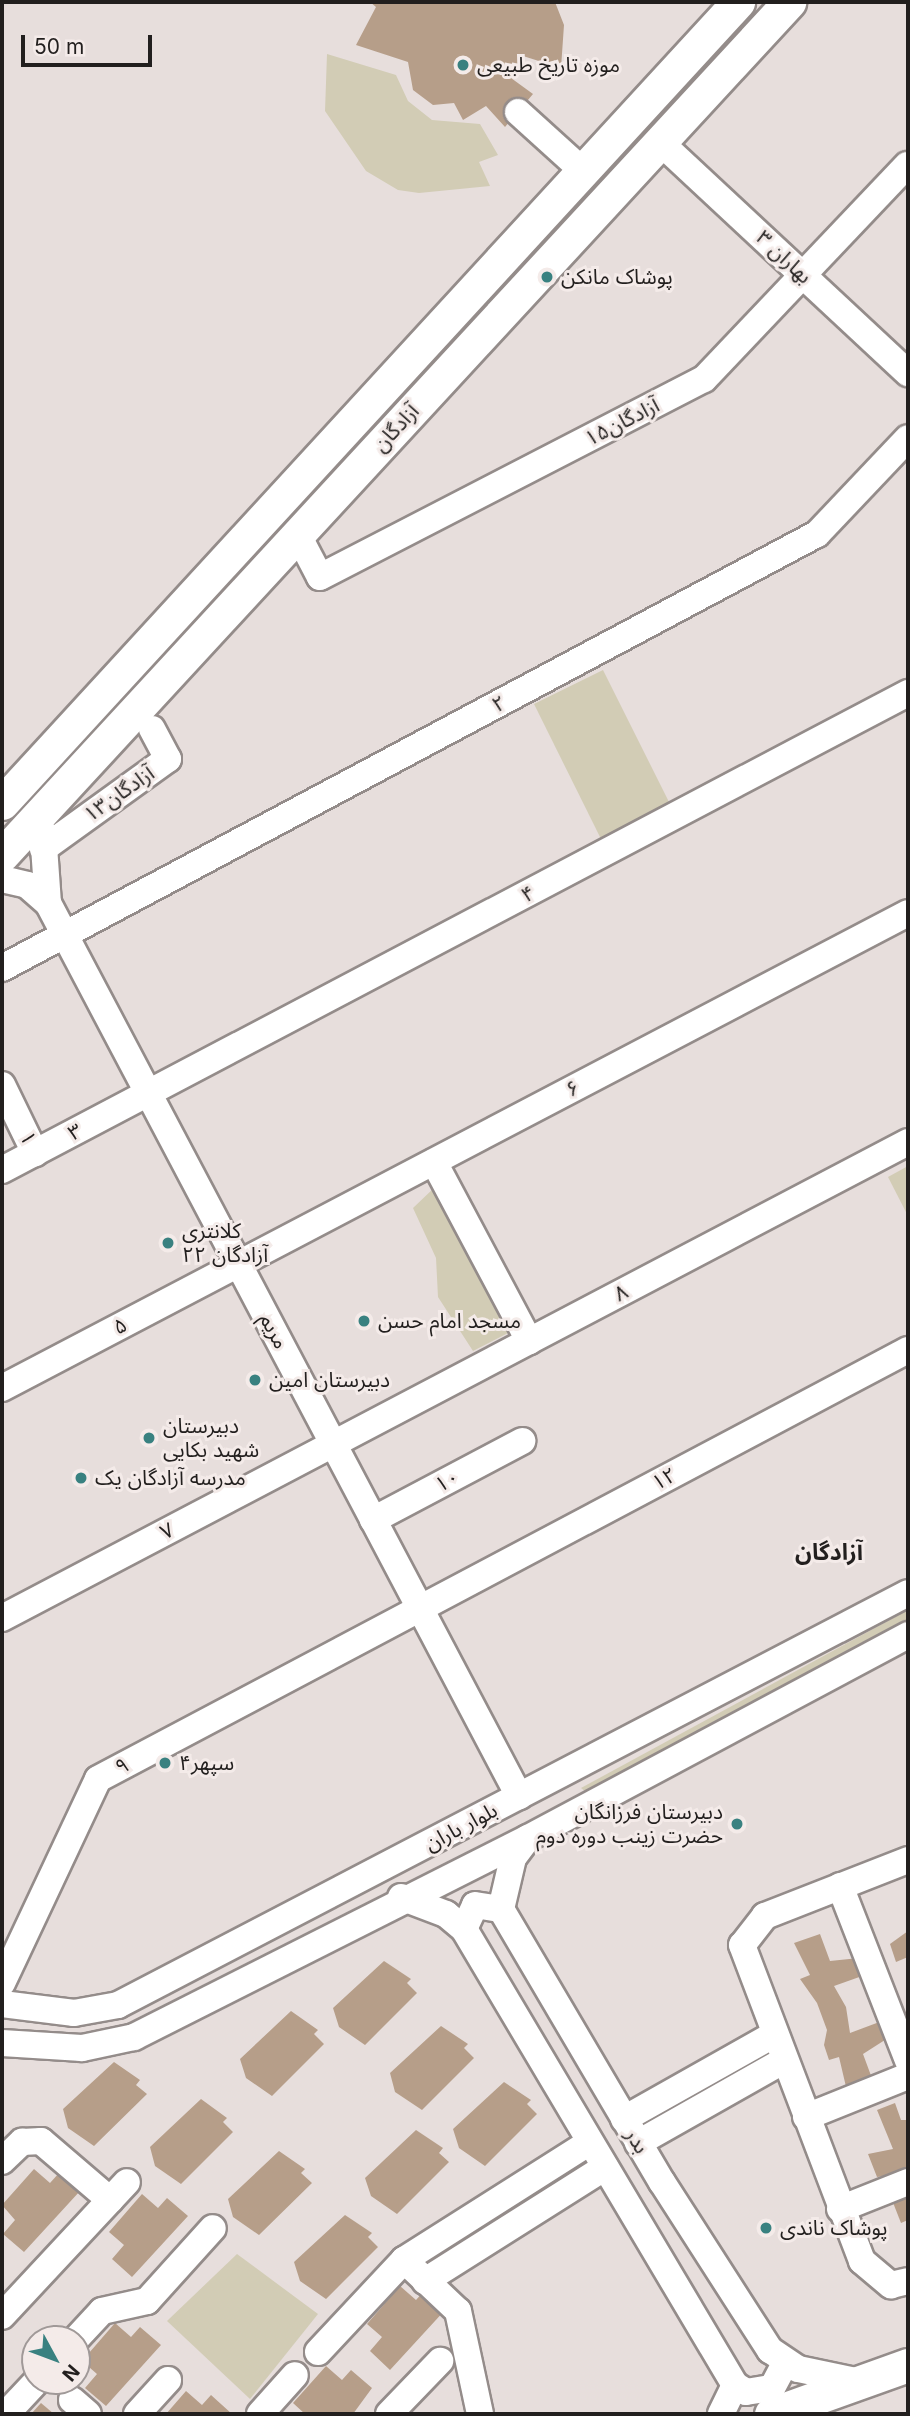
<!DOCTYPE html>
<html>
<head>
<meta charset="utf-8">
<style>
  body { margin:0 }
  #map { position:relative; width:910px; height:2416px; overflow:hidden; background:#e7dedc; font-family:Inter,"Noto Sans Arabic",sans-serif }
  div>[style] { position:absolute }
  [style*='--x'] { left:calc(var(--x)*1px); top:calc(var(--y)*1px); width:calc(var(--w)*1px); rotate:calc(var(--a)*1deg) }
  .green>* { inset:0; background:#d2ccb5 }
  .building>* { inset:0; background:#b69e89 }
  .roads { filter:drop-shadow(2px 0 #948c8a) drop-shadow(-2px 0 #948c8a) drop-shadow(0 2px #948c8a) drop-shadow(0 -2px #948c8a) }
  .minor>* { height:26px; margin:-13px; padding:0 13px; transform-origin:13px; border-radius:13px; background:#fff }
  .major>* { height:33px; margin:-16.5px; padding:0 16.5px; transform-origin:16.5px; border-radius:16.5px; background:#fff }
  .dots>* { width:19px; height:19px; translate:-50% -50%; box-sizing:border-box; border:4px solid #f4ebe9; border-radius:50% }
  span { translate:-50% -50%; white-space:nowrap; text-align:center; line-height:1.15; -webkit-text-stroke:6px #f4ebe9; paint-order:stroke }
  .poi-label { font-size:21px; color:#221f1e }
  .left { translate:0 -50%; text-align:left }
  .right { translate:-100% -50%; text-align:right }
  .street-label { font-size:21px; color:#221f1e }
  .neighbourhood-label { font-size:23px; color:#221f1e; font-weight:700 }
  .frame { position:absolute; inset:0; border:4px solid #221f1e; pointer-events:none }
  .north { position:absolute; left:21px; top:2325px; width:70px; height:70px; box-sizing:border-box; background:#f4ebe9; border:2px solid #a09998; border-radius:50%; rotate:131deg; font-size:19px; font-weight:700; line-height:28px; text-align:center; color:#221f1e }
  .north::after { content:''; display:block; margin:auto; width:24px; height:32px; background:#398180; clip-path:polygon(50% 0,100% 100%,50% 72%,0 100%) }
  .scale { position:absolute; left:21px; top:35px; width:131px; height:32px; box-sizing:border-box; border:4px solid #221f1e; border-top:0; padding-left:9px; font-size:21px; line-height:24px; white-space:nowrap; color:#221f1e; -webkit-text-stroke:5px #f4ebe9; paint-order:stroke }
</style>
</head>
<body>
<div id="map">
  <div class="green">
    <div style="clip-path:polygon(327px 54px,396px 75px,408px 101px,432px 120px,480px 124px,498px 155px,479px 162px,490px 186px,419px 193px,398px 190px,366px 171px,325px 111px)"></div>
    <div style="clip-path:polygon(603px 670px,671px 806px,602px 841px,534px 704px)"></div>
    <div style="clip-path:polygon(908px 1166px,908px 1216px,888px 1177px)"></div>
    <div style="clip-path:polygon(435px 1187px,510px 1332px,473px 1351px,438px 1297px,436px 1258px,413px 1208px)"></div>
    <div style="clip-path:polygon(908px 1610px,908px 1620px,586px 1792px,581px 1788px)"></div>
    <div style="clip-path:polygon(237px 2254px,318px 2314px,250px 2399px,167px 2321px)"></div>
  </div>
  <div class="building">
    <div style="clip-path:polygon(370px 2px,555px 2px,564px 25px,561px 68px,523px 56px,511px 78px,533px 94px,505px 127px,486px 106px,463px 120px,454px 103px,433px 105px,413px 90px,408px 62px,356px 45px,376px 7px)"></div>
    <div style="clip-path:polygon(908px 1931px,908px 1957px,896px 1962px,890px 1944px)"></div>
    <div style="clip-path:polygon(820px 1934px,830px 1961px,859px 1958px,865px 1975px,834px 1986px,846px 2007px,850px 2033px,882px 2021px,888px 2038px,863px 2054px,873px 2081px,847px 2091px,839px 2057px,829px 2060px,824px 2045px,827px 2030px,817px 2003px,800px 1979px,810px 1975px,794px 1943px)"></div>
    <div style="clip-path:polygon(384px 1961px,411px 1979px,407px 1983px,417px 1993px,365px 2045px,339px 2027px,333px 2008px)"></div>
    <div style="clip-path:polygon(291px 2011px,318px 2030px,314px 2034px,324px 2044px,272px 2096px,246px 2078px,240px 2059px)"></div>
    <div style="clip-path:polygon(441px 2026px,468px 2044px,464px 2048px,474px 2058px,422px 2110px,395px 2092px,390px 2073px)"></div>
    <div style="clip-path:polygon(114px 2062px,140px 2080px,136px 2085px,147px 2094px,94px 2146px,68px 2128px,63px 2109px)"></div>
    <div style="clip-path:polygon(504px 2082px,531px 2100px,527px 2104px,537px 2114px,485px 2166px,459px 2148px,453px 2129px)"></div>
    <div style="clip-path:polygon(201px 2099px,227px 2118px,223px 2122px,233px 2132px,181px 2184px,155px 2166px,150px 2147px)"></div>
    <div style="clip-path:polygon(895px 2103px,901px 2120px,908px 2120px,908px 2173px,877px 2177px,868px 2154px,893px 2149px,877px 2110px)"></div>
    <div style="clip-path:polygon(416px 2130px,443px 2148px,439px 2153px,449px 2162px,397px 2214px,371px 2196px,365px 2178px)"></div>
    <div style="clip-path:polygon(279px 2151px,305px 2169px,301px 2173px,312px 2183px,259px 2235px,233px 2217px,228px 2199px)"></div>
    <div style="clip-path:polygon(34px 2169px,50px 2183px,59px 2173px,80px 2191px,24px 2252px,3px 2234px,15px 2220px,2px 2205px)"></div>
    <div style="clip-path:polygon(908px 2188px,908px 2220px,901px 2223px,892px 2200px)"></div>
    <div style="clip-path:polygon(142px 2194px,158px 2208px,167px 2198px,188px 2216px,132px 2277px,112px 2259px,124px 2245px,109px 2232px)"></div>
    <div style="clip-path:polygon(345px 2215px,372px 2233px,368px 2237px,378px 2247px,326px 2299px,300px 2281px,294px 2262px)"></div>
    <div style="clip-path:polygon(400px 2286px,416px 2300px,425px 2290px,446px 2309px,390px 2370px,370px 2351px,382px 2337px,367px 2324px)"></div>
    <div style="clip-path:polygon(115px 2323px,131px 2337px,140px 2327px,161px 2345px,106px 2406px,85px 2388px,97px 2374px,82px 2361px)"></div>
    <div style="clip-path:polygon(326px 2366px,342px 2380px,351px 2370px,372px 2388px,353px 2414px,305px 2414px,293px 2403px)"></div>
    <div style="clip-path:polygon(186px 2391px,202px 2405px,211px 2395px,232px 2414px,166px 2414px)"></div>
    <div style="clip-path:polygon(41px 2403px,54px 2414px,31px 2414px)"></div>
  </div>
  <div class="roads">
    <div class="minor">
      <div style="--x:518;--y:112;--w:88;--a:42.2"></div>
      <div style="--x:660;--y:142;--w:339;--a:43"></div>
      <div style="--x:298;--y:535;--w:47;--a:62.4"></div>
      <div style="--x:320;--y:577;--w:432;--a:-27.3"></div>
      <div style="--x:704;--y:379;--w:295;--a:-46.5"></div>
      <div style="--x:43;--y:832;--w:71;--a:86"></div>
      <div style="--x:43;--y:849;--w:154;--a:-35.8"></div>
      <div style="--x:168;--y:759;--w:34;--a:-118"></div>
      <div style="--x:2;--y:879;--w:26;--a:13"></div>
      <div style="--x:27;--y:885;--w:28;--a:41"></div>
      <div style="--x:48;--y:903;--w:1010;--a:62.19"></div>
      <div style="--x:2;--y:968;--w:923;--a:-28.04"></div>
      <div style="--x:817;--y:534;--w:132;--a:-46.5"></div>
      <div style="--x:2;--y:1085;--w:76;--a:64.1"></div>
      <div style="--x:434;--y:1162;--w:203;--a:62"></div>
      <div style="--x:2;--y:1170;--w:1024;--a:-27.77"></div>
      <div style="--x:2;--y:1388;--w:1023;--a:-27.67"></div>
      <div style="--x:373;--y:1520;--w:169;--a:-27.9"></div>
      <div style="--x:2;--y:1618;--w:1023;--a:-27.72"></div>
      <div style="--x:528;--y:1838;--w:25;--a:127"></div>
      <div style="--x:513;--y:1858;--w:52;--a:103.2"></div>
      <div style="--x:501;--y:1909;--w:317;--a:59.5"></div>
      <div style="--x:662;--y:2182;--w:200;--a:57.3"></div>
      <div style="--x:770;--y:2350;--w:34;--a:34"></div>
      <div style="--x:798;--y:2369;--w:63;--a:11.8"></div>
      <div style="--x:908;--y:1860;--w:154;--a:158.6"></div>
      <div style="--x:765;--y:1916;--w:37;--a:128"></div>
      <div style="--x:742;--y:1945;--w:338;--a:69.2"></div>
      <div style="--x:862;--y:2261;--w:38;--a:40"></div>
      <div style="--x:891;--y:2285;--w:17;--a:-13"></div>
      <div style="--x:840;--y:1886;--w:187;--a:68.7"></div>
      <div style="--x:401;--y:1897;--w:48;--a:20.7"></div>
      <div style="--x:446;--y:1914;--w:23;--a:40"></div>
      <div style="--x:464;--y:1929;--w:530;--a:59.28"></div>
      <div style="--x:735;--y:2385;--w:32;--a:116"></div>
      <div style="--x:464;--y:1929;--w:26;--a:-65"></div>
      <div style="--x:475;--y:1905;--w:26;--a:9"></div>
      <div style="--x:2;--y:1983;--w:225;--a:-64.8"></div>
      <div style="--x:98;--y:1779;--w:917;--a:-27.91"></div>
      <div style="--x:2;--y:2004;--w:73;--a:7.1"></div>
      <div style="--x:74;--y:2013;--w:45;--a:-10.3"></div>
      <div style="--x:118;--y:2005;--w:891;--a:-27.54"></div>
      <div style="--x:2;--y:2043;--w:80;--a:3.6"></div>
      <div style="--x:82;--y:2048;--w:53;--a:-11.9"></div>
      <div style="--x:134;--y:2037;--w:441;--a:-26.8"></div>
      <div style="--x:528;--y:1838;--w:431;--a:-28.1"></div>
      <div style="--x:806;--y:2117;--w:110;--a:-21.9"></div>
      <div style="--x:624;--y:2119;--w:171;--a:-29.4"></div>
      <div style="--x:638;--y:2143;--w:167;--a:-29.5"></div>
      <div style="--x:2;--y:2161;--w:28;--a:-44"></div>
      <div style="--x:22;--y:2142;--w:19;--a:-3"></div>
      <div style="--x:41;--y:2141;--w:91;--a:40.5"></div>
      <div style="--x:840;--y:2209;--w:73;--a:-21.7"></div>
      <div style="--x:404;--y:2260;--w:220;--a:-32.4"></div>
      <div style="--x:425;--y:2281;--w:213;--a:-32.3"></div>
      <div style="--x:2;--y:2316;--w:183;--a:-47"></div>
      <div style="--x:76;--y:2339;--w:38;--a:-47"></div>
      <div style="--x:102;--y:2311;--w:46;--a:-12.5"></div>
      <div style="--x:147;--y:2301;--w:98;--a:-47.9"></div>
      <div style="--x:318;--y:2352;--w:126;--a:-46.9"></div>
      <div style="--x:404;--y:2260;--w:74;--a:43.4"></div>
      <div style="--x:458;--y:2311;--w:105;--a:77.9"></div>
      <div style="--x:735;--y:2385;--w:13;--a:32"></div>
      <div style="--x:746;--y:2392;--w:26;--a:-9"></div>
      <div style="--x:772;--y:2388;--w:27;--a:-62"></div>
      <div style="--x:72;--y:2400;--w:21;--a:41"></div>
      <div style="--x:6;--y:2414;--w:45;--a:-46.8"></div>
      <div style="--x:137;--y:2414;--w:46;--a:-47.6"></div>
      <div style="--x:260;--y:2414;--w:52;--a:-48.1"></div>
      <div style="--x:389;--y:2414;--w:74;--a:-46.1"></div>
    </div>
    <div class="major">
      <div style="--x:2;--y:803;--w:1088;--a:-47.42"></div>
      <div style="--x:2;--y:855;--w:1161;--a:-47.3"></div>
      <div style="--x:771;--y:2414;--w:145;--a:-19.7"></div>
    </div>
  </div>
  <div class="dots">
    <div style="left:463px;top:65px;background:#398180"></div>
    <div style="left:547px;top:277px;background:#398180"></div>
    <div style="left:168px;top:1243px;background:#398180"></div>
    <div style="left:364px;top:1321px;background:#398180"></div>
    <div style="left:255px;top:1380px;background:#398180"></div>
    <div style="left:149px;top:1438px;background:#398180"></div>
    <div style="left:81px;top:1478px;background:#398180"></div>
    <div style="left:165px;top:1763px;background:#398180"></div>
    <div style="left:737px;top:1824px;background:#398180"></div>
    <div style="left:766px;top:2228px;background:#398180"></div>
  </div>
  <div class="poi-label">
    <span class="left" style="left:477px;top:65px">موزه تاریخ طبیعی</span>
    <span class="left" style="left:561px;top:277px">پوشاک مانکن</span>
    <span class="left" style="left:182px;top:1243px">کلانتری<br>۲۲ آزادگان</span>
    <span class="left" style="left:378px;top:1321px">مسجد امام حسن</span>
    <span class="left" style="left:269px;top:1380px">دبیرستان امین</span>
    <span class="left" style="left:163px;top:1438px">دبیرستان<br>شهید بکایی</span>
    <span class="left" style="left:95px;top:1478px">مدرسه آزادگان یک</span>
    <span class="left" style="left:179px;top:1763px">سپهر۴</span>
    <span class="right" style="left:723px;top:1824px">دبیرستان فرزانگان<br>حضرت زینب دوره دوم</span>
    <span class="left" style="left:780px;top:2228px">پوشاک ناندی</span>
  </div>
  <div class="street-label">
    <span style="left:784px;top:257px;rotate:43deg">بهاران ۳</span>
    <span style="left:622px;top:422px;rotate:-27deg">آزادگان۱۵</span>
    <span style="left:396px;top:428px;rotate:-47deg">آزادگان</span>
    <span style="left:499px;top:704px;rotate:-28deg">۲</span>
    <span style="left:119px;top:794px;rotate:-35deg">آزادگان۱۳</span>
    <span style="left:528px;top:894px;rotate:-28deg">۴</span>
    <span style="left:573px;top:1089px;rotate:-28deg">۶</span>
    <span style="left:75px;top:1132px;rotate:-28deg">۳</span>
    <span style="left:28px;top:1138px;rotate:64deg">۱</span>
    <span style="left:621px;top:1293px;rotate:-28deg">۸</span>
    <span style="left:120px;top:1326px;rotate:-28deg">۵</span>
    <span style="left:274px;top:1331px;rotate:62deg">مریم</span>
    <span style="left:664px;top:1479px;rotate:-28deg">۱۲</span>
    <span style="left:447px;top:1481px;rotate:-28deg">۱۰</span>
    <span style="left:167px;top:1531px;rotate:-28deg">۷</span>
    <span style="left:122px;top:1766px;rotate:-28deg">۹</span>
    <span style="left:461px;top:1827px;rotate:-28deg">بلوار باران</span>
    <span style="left:637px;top:2141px;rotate:59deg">بدر</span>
  </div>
  <div class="neighbourhood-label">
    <span style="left:829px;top:1552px">آزادگان</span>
  </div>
  <div class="frame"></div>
  <div class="north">N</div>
  <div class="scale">50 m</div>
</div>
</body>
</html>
